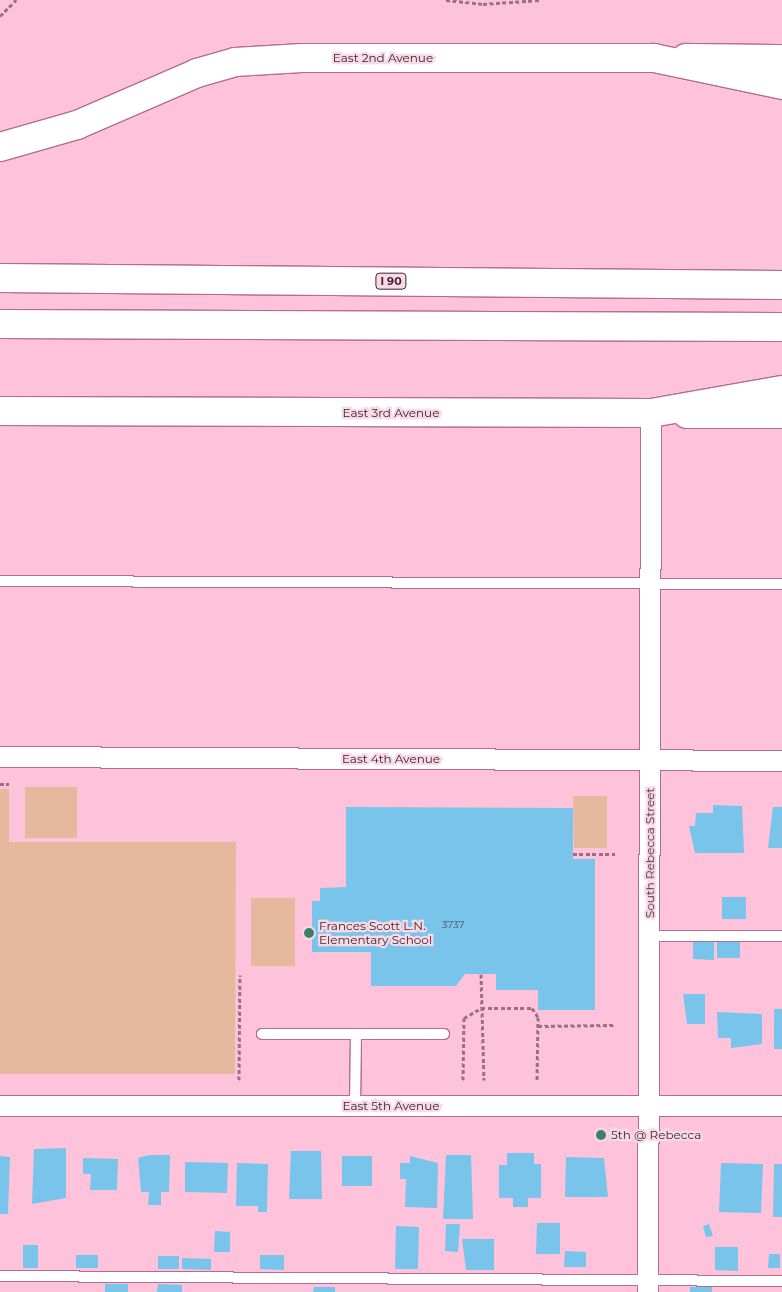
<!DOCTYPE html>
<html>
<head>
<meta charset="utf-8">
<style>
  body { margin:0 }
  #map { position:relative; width:782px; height:1292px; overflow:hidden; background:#fec3db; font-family:Montserrat,sans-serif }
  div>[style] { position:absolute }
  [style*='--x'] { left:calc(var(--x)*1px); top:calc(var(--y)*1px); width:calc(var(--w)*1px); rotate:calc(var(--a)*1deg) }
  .green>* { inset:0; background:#e6b99e }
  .building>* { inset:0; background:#79c4eb }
  .path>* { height:3px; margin-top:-1.5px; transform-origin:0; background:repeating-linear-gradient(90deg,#996f81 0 4px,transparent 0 6.5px) }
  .roads { filter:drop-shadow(1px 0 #b16e8c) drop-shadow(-1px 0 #b16e8c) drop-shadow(0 1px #b16e8c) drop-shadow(0 -1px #b16e8c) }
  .lane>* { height:10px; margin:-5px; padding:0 5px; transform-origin:5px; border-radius:5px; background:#fff }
  .street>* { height:20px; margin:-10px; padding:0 10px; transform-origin:10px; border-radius:10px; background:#fff }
  .secondary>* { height:28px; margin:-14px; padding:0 14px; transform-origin:14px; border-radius:14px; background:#fff }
  .primary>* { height:28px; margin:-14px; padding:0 14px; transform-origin:14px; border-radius:14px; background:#fff }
  .highway>* { height:28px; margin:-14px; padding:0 14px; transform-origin:14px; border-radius:14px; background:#fff }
  .dots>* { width:14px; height:14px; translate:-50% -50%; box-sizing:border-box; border:2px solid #f8dae6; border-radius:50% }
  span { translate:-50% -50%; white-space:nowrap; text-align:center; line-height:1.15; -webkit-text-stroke:4.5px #f8dae6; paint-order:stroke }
  .number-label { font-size:10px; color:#4d4b5e }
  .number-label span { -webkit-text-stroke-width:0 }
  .shield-label span { padding:1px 4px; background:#f8dae6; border:1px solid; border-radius:4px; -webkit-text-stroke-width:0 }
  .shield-label { font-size:11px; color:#3e232f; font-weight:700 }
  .street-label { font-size:12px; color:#3e232f }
  .poi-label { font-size:12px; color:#3e232f }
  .left { translate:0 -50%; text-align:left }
</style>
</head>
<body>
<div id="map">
  <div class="green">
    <div style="clip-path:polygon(25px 787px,77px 787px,77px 838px,25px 838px)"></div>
    <div style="clip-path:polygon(0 789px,9px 789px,9px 842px,236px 842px,235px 1074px,0 1074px)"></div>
    <div style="clip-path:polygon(573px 796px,607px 796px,607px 848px,574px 848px)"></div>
    <div style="clip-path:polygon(251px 898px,295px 898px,295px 966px,251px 966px)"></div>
  </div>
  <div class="building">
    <div style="clip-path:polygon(713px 805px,742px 806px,744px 853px,695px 853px,689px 826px,695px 826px,696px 813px,713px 813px)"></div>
    <div style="clip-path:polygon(346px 807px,573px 808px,573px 859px,595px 859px,595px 1010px,538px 1010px,538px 990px,496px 990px,496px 974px,465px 974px,456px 986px,371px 986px,371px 952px,312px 952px,312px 901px,320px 901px,320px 888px,346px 887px)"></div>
    <div style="clip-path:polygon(773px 807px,782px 807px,782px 848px,768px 848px)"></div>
    <div style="clip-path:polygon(722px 897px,746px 897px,746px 919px,722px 919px)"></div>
    <div style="clip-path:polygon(693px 938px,714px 939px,714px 960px,693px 959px)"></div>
    <div style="clip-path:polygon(717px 942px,740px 942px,740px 958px,717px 958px)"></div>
    <div style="clip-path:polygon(683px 994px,705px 994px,705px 1024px,687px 1024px)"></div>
    <div style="clip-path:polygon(774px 1009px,782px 1009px,782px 1049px,774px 1049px)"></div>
    <div style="clip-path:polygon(717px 1012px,762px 1014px,762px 1044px,731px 1048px,731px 1038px,718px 1038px)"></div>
    <div style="clip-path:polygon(66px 1148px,66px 1198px,32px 1204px,34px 1149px)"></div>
    <div style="clip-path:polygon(291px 1151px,321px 1151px,322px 1199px,289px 1199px)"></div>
    <div style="clip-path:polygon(507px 1153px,534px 1153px,534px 1164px,541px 1164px,541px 1198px,528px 1198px,528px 1207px,513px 1207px,513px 1198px,499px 1198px,499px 1165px,507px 1165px)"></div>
    <div style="clip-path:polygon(149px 1155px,170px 1155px,169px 1192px,161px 1192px,161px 1205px,148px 1205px,149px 1192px,141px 1192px,138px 1158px)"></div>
    <div style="clip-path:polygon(446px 1155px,471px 1155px,473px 1219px,443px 1219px)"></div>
    <div style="clip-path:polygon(0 1156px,10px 1157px,8px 1214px,0 1214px)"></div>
    <div style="clip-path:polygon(342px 1156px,372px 1156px,372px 1186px,342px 1186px)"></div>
    <div style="clip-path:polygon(410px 1156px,438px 1163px,437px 1208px,405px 1207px,406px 1179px,400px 1179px,400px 1163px,410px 1163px)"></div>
    <div style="clip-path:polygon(566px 1157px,604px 1158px,608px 1197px,565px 1197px)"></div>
    <div style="clip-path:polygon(83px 1158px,118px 1159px,117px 1190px,90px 1190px,91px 1174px,83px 1174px)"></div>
    <div style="clip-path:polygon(185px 1162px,228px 1163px,227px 1193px,185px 1192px)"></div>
    <div style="clip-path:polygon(237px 1163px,268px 1164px,267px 1212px,258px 1212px,258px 1206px,236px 1206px)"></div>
    <div style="clip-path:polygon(721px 1163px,763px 1164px,761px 1213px,719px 1212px)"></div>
    <div style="clip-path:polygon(774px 1164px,782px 1164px,782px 1217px,773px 1217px)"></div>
    <div style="clip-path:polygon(537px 1223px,560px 1223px,560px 1254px,536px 1254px)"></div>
    <div style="clip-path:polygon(446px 1224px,460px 1224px,458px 1252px,445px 1251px)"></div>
    <div style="clip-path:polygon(709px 1224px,713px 1236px,706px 1237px,703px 1226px)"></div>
    <div style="clip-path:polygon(396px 1226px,419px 1227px,418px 1269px,395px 1269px)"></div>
    <div style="clip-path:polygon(215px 1231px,230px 1232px,230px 1252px,214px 1252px)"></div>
    <div style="clip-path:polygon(462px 1239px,494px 1239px,494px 1270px,466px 1270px)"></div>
    <div style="clip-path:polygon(23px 1245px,38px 1245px,38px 1268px,23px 1268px)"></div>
    <div style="clip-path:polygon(715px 1247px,738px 1247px,738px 1271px,715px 1270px)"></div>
    <div style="clip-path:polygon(565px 1251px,586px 1252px,586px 1267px,564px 1267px)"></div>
    <div style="clip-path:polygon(769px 1254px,780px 1254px,780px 1268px,768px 1268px)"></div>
    <div style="clip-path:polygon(76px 1255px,98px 1255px,98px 1268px,76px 1268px)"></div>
    <div style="clip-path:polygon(260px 1255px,284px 1255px,284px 1270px,260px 1269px)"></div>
    <div style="clip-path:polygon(158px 1256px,179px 1256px,179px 1269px,158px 1269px)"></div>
    <div style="clip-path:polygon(182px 1258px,211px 1259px,211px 1270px,182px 1269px)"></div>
    <div style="clip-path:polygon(105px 1284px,128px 1284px,128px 1292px,105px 1292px)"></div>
    <div style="clip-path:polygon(158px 1284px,182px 1285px,182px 1292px,157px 1292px)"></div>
    <div style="clip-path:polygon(314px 1287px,335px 1287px,335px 1292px,313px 1292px)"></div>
    <div style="clip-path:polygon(690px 1287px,712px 1287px,712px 1292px,690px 1292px)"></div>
  </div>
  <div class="path">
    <div style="--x:446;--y:0;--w:37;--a:6"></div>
    <div style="--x:483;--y:4;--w:57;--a:-4"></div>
    <div style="--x:0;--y:16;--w:23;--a:-45"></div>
    <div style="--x:0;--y:784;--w:9;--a:0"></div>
    <div style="--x:573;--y:854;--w:42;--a:0"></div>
    <div style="--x:481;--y:974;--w:106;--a:88.4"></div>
    <div style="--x:538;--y:1026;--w:76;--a:-0.8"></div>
    <div style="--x:239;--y:1080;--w:105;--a:-89.5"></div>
    <div style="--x:463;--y:1080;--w:62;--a:-89.1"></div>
    <div style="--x:464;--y:1018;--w:20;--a:-30"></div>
    <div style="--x:481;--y:1008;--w:51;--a:0"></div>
    <div style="--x:532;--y:1008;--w:11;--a:56"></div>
    <div style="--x:538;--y:1017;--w:63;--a:90.9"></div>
  </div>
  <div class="roads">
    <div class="lane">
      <div style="--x:0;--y:581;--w:782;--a:0.22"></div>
      <div style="--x:650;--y:936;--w:132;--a:0"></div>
      <div style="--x:262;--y:1034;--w:182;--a:0"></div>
      <div style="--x:355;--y:1106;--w:72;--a:-89.2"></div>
      <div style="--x:0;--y:1276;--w:782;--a:0.37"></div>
    </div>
    <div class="street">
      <div style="--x:0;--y:757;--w:782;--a:0.29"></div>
      <div style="--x:0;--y:1106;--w:782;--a:0"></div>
      <div style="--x:648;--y:1292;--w:879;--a:-89.8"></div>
    </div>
    <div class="secondary">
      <div style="--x:686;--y:58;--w:96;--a:0.6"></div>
      <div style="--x:687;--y:414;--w:95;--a:0"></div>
    </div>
    <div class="primary">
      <div style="--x:0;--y:147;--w:80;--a:-15.9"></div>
      <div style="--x:77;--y:125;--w:131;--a:-23.4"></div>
      <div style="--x:197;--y:73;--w:40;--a:-16"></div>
      <div style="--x:235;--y:62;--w:67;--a:-3.4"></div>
      <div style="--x:302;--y:58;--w:352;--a:0"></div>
      <div style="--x:0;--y:411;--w:651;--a:0.18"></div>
    </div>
    <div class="highway">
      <div style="--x:654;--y:58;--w:131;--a:11.9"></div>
      <div style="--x:0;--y:278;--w:782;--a:0.51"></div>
      <div style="--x:0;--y:324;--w:782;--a:0.22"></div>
      <div style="--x:651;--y:413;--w:133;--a:-10"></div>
    </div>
  </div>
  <div class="dots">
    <div style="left:309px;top:933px;background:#407e6c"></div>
    <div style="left:601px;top:1135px;background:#407e6c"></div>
  </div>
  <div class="number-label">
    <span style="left:453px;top:925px">3737</span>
  </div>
  <div class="shield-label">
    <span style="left:391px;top:281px">I 90</span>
  </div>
  <div class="street-label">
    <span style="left:383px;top:58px">East 2nd Avenue</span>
    <span style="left:391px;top:413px">East 3rd Avenue</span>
    <span style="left:391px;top:759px">East 4th Avenue</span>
    <span style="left:650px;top:853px;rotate:-90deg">South Rebecca Street</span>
    <span style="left:391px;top:1106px">East 5th Avenue</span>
  </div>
  <div class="poi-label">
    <span class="left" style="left:319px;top:933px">Frances Scott L.N.<br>Elementary School</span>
    <span class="left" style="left:611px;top:1135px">5th @ Rebecca</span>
  </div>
</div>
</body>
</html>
